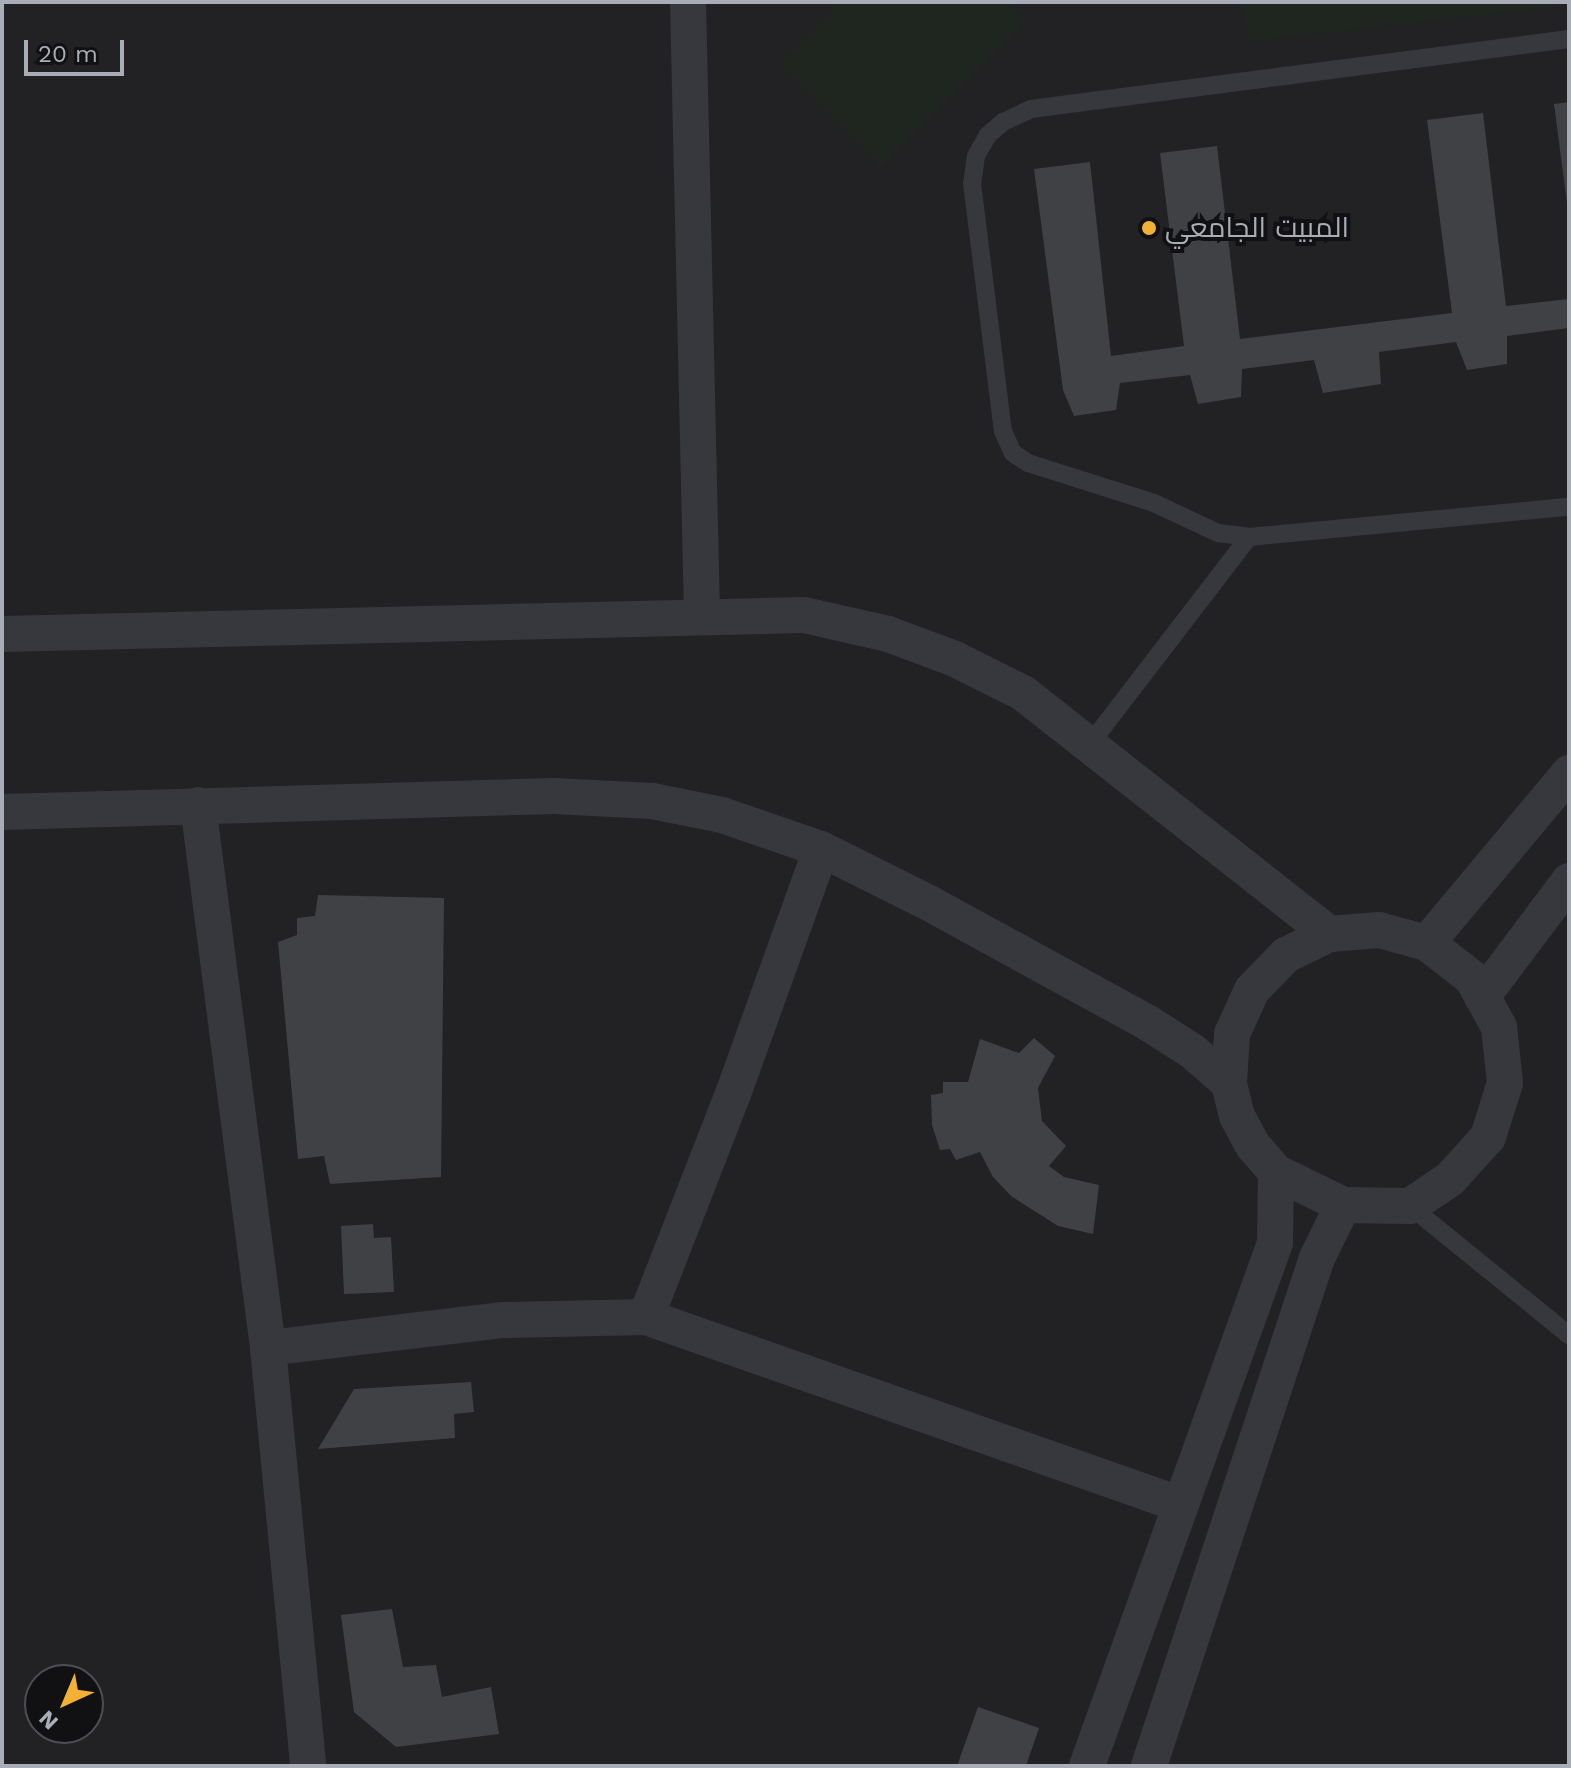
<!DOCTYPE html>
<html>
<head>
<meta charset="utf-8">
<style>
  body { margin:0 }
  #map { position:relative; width:1571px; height:1768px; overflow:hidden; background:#161618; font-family:"Work Sans",Cairo,sans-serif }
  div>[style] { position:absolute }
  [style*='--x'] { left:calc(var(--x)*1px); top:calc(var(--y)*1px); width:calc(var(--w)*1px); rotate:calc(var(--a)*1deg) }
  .built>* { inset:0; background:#222225 }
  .green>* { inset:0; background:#1e261f }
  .building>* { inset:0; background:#404145 }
  .service>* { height:18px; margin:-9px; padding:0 9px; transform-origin:9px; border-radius:9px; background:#37383d }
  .minor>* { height:36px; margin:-18px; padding:0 18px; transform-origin:18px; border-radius:18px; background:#37383d }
  .dots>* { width:22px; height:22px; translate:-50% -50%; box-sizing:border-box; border:4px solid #111113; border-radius:50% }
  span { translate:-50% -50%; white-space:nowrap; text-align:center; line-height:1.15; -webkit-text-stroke:8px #111113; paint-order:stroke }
  .poi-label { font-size:28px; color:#a8adb8 }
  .left { translate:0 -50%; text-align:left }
  .frame { position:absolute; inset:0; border:4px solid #a8adb8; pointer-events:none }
  .north { position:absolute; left:24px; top:1664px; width:80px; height:80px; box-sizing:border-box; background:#111113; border:2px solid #4d4f55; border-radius:50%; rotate:224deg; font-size:22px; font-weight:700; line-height:32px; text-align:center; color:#a8adb8 }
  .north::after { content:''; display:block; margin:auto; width:28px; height:36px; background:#f2b134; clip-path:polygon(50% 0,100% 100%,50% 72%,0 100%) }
  .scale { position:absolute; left:24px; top:40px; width:100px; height:36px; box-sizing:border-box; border:4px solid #a8adb8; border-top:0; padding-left:10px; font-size:24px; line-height:28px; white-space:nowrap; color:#a8adb8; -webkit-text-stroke:6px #111113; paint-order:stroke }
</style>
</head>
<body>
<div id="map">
  <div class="built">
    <div style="clip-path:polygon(evenodd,2px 2px,1569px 2px,1569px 1766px,2px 1766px,2px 2px,40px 1680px,88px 1680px,88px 1728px,40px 1728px,40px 1680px)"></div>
  </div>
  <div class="green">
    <div style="clip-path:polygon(840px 2px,1007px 2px,1027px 22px,881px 168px,778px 64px)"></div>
    <div style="clip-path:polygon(1243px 2px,1548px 2px,1549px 8px,1248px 42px)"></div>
  </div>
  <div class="building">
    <div style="clip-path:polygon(1569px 102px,1569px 203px,1567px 203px,1554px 104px)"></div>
    <div style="clip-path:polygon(1483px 113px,1506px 306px,1569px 299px,1569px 328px,1507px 336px,1507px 364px,1467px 370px,1456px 342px,1379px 352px,1381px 384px,1323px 393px,1314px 360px,1242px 369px,1241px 397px,1198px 404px,1190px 375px,1120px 383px,1116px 410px,1074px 416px,1063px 390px,1034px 169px,1090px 162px,1111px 356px,1184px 346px,1160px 153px,1217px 146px,1240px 339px,1452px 313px,1427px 120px)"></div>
    <div style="clip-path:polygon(318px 895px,444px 898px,441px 1177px,330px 1184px,324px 1156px,298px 1159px,278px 942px,297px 935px,297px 918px,315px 916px)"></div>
    <div style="clip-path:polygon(1034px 1038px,1055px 1056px,1038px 1088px,1042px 1121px,1066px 1146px,1049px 1166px,1064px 1177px,1099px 1185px,1093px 1234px,1058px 1226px,1011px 1196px,993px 1177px,980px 1152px,956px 1160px,950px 1149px,940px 1150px,932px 1125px,931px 1095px,943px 1093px,943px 1082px,968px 1082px,980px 1039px,1019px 1053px)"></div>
    <div style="clip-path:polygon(373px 1224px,374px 1238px,391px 1237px,394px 1292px,344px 1294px,341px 1226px)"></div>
    <div style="clip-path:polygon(471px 1382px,474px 1412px,454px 1414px,455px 1438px,318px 1449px,354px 1389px)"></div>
    <div style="clip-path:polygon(392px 1609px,403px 1667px,436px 1665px,442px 1697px,491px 1687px,499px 1734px,396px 1747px,354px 1712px,341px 1615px)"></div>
    <div style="clip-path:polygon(978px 1707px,1039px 1728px,1026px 1766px,957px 1766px)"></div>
  </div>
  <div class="service">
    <div style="--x:1569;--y:39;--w:543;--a:172.59"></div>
    <div style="--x:1031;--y:109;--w:31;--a:155"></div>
    <div style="--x:1003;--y:122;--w:20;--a:139"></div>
    <div style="--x:988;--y:135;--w:24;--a:120"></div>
    <div style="--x:976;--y:156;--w:27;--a:98"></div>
    <div style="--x:972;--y:183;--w:250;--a:82.9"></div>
    <div style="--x:1003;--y:431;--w:24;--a:66"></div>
    <div style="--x:1013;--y:453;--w:18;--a:34"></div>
    <div style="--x:1028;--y:463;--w:132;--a:17.6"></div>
    <div style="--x:1154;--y:503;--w:71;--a:25.1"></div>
    <div style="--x:1218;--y:533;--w:31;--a:7"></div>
    <div style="--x:1249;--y:537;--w:321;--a:-5.4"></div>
    <div style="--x:1090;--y:744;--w:261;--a:-52.5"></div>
    <div style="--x:1410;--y:1206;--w:205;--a:39.1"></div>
  </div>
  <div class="minor">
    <div style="--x:688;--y:2;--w:614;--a:88.69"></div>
    <div style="--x:2;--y:634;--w:802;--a:-1.36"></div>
    <div style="--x:804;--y:615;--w:86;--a:12.7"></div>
    <div style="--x:888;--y:634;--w:72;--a:20.5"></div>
    <div style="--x:955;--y:659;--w:76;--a:26.6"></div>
    <div style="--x:1023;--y:693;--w:390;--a:38.2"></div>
    <div style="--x:198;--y:805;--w:547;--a:82.65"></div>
    <div style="--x:268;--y:1348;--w:420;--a:84.5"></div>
    <div style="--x:2;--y:812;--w:552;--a:-1.66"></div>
    <div style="--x:554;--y:796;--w:98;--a:2.9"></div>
    <div style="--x:652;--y:801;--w:71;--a:11.3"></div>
    <div style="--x:722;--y:815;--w:105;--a:19"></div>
    <div style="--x:821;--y:849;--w:121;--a:26.6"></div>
    <div style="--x:929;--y:903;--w:250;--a:28.7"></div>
    <div style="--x:1148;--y:1023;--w:52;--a:32.5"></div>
    <div style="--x:1192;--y:1051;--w:49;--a:40.9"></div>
    <div style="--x:1379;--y:930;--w:50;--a:15.2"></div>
    <div style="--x:1427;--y:943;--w:57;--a:37.9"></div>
    <div style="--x:1472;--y:978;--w:56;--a:61.1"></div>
    <div style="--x:1499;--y:1027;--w:56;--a:83.9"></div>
    <div style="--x:1505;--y:1083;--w:57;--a:107.5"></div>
    <div style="--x:1488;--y:1137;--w:57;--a:132.1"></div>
    <div style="--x:1450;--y:1179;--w:48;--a:146"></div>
    <div style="--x:1410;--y:1206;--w:67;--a:-179.1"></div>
    <div style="--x:1343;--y:1205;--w:75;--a:-153.8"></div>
    <div style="--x:1276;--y:1172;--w:35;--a:-131"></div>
    <div style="--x:1253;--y:1146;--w:34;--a:-118"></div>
    <div style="--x:1237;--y:1116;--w:34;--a:-104"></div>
    <div style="--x:1229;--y:1083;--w:49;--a:-86.5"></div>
    <div style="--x:1232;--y:1034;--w:48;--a:-65.6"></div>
    <div style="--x:1252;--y:990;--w:49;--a:-45.8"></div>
    <div style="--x:1286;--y:955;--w:48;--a:-26"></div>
    <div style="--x:1329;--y:934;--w:50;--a:-4.6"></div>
    <div style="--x:1427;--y:943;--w:222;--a:-50.1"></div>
    <div style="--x:1482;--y:997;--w:145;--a:-53.1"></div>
    <div style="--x:646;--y:1317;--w:239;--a:-68.7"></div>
    <div style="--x:733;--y:1094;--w:260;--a:-70.2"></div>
    <div style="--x:268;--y:1348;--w:237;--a:-6.8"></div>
    <div style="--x:503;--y:1320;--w:143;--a:-1.2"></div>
    <div style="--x:646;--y:1317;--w:565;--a:19.33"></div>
    <div style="--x:1087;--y:1766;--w:556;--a:-70.23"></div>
    <div style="--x:1275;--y:1243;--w:71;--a:-89.2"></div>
    <div style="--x:1149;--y:1766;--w:535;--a:-71.7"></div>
    <div style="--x:1317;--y:1258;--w:59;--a:-63.9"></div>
  </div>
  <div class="dots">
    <div style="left:1149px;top:228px;background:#f2b134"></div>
  </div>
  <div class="poi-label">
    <span class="left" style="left:1165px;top:228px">المبيت الجامعي</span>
  </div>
  <div class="frame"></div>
  <div class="north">N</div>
  <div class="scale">20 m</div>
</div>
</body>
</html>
